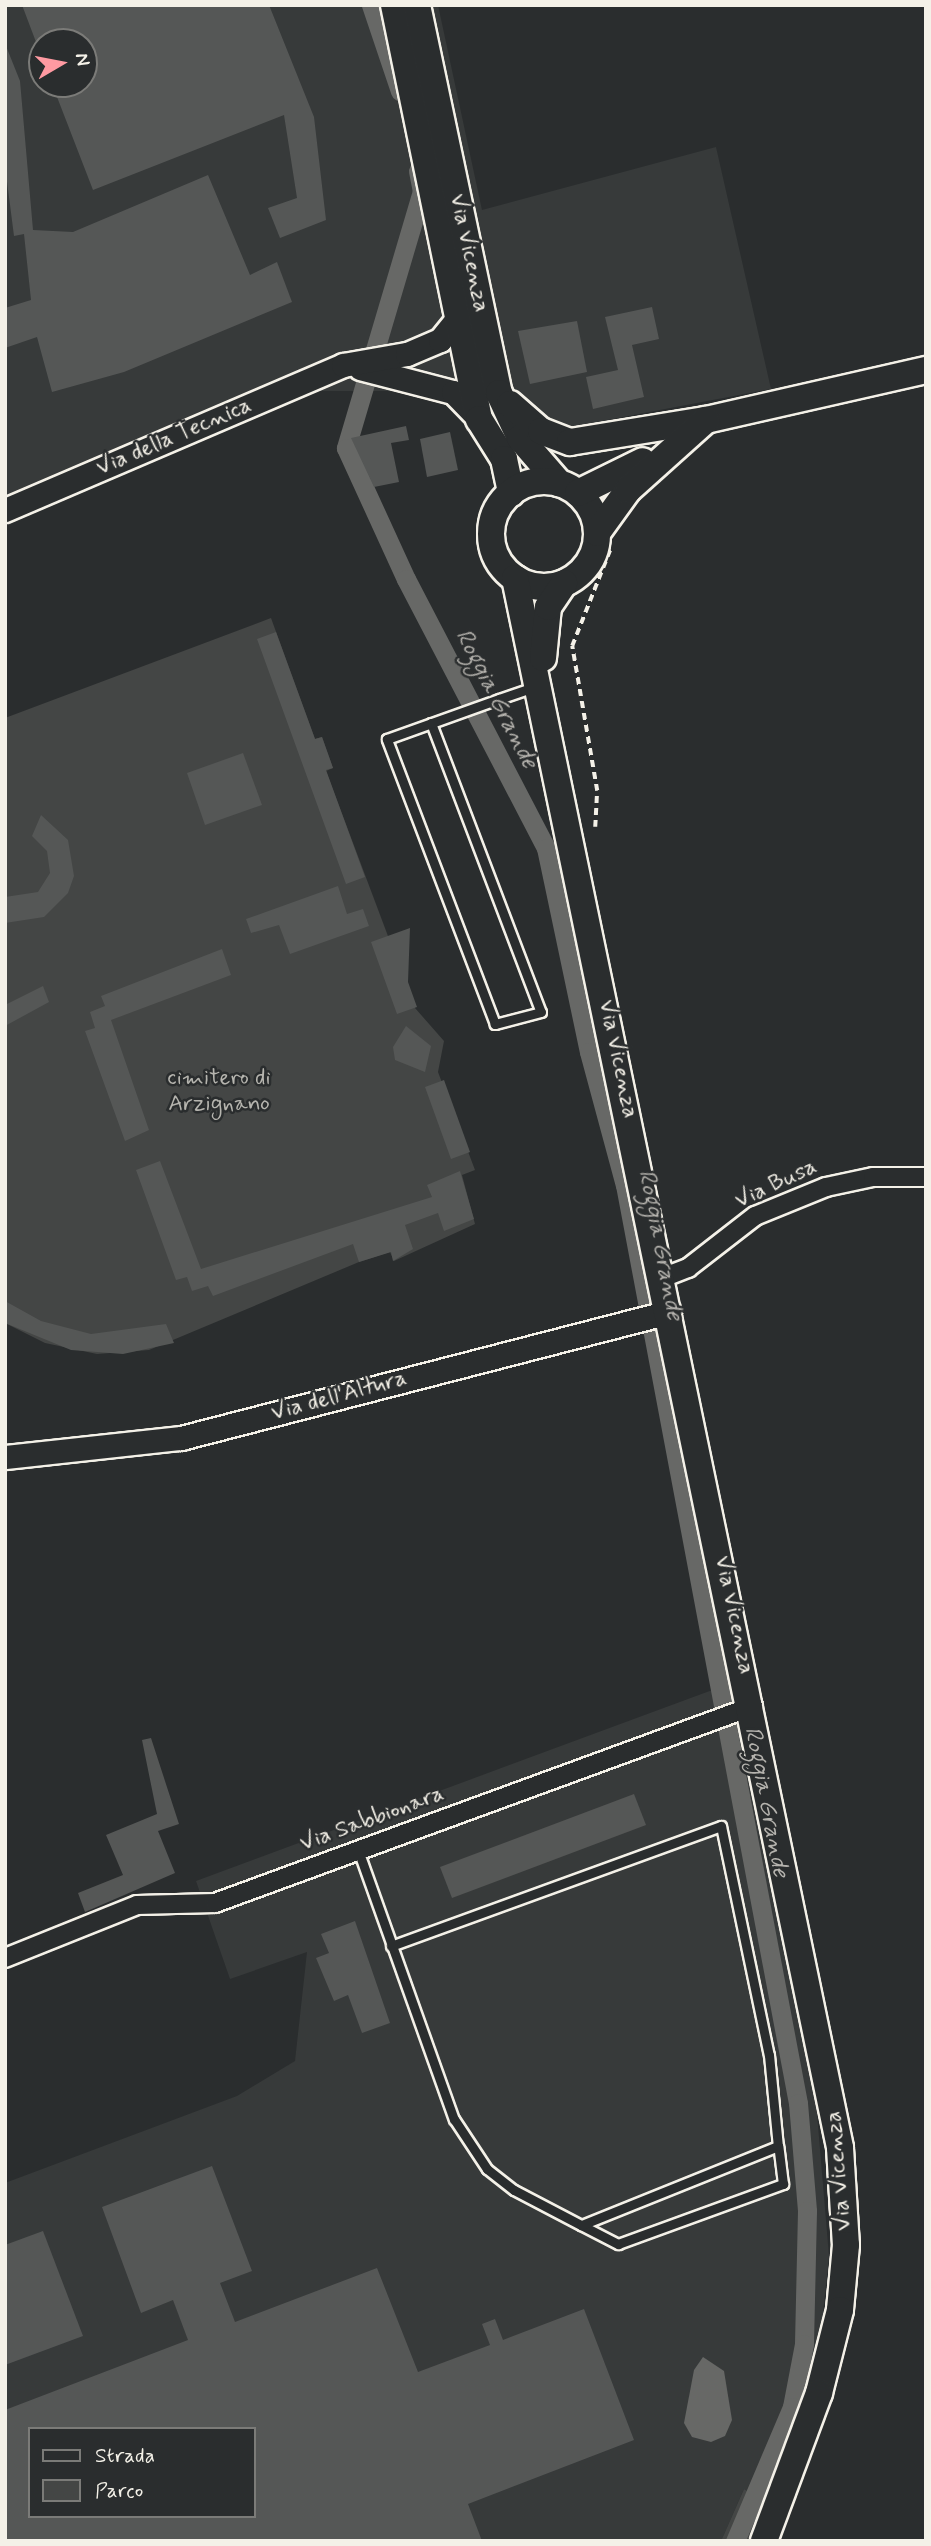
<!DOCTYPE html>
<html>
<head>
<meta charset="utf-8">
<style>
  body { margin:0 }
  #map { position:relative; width:931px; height:2546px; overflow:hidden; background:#2a2d2e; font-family:Mynerve,sans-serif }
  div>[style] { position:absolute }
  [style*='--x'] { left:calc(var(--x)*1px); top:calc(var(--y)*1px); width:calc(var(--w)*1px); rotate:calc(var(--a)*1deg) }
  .built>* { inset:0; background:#373a3a }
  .green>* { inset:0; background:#444645 }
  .water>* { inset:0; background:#676866 }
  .canal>* { height:19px; margin:-9.5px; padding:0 9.5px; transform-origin:9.5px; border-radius:9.5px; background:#676866 }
  .building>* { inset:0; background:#555756 }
  .path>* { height:3.5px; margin-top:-1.75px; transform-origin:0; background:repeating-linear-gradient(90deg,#f4f1e8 0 7px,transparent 0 12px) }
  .roads { filter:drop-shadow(2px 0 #f4f1e8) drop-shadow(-2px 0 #f4f1e8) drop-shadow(0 2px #f4f1e8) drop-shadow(0 -2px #f4f1e8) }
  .service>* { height:9px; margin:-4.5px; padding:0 4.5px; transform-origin:4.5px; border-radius:4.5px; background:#2a2d2e }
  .minor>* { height:18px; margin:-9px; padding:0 9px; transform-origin:9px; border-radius:9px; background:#2a2d2e }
  .tertiary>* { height:23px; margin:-11.5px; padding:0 11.5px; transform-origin:11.5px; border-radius:11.5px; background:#2a2d2e }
  .secondary>* { height:26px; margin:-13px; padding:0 13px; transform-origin:13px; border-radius:13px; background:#2a2d2e }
  .secondary>.ring { margin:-13px; padding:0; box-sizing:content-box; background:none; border:26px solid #2a2d2e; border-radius:50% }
  span { translate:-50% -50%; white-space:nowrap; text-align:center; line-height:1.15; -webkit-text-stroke:5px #2a2d2e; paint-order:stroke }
  .street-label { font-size:23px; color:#f4f1e8 }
  .park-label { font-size:23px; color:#b6b5af }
  .water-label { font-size:24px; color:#b5b3ae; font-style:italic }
  .frame { position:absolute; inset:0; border:7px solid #f4f1e8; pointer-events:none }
  .legend { position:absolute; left:28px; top:2427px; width:228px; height:91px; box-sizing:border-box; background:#2a2d2e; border:2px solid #7b7b78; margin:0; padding:9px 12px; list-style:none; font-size:21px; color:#f4f1e8 }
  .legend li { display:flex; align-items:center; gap:14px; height:35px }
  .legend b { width:35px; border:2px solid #7b7b78 }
  .north { position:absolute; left:28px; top:28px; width:70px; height:70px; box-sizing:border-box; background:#2a2d2e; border:2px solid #7b7b78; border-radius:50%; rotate:80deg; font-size:19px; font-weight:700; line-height:28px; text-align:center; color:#f4f1e8 }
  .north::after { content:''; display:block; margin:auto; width:24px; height:32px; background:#ff9aa2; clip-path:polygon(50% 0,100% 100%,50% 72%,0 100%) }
</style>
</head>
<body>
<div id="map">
  <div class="built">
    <div style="clip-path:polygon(evenodd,5px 5px,438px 5px,482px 210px,716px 147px,771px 389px,565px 428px,536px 420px,518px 404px,461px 411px,414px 391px,314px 391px,5px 520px,5px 5px,42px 42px,84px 42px,84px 84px,42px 84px,42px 42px)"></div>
    <div style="clip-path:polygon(evenodd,734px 1682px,815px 2090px,829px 2256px,821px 2333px,762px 2499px,744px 2489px,721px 2541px,5px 2541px,5px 2183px,237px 2096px,295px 2061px,307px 1952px,230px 1979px,196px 1881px,734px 1682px,30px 2429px,254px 2429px,254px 2516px,30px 2516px,30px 2429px)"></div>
  </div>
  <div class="green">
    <div style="clip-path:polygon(271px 618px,315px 739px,322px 737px,333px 768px,326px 771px,415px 1008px,444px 1041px,438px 1072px,475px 1170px,462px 1175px,475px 1224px,394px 1261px,390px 1252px,359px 1262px,149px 1350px,97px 1354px,45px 1343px,5px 1323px,5px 718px)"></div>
    <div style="clip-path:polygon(744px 2489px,762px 2499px,747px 2541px,721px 2541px)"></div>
  </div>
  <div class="water">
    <div style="clip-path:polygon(703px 2357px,724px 2371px,732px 2420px,725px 2436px,711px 2442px,692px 2437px,684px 2423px,694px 2370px)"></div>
  </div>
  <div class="canal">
    <div style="--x:371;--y:5;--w:91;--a:71.4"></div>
    <div style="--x:418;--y:171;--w:20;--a:79"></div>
    <div style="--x:422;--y:191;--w:268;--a:106.5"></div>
    <div style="--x:346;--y:448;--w:144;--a:65.4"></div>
    <div style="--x:406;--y:579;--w:303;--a:62.5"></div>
    <div style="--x:546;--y:848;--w:208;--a:78.1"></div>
    <div style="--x:589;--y:1052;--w:138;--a:74.9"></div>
    <div style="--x:625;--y:1185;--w:934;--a:79.33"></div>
    <div style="--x:798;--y:2103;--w:108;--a:85.2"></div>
    <div style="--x:807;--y:2211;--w:133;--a:91.3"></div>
    <div style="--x:804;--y:2344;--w:64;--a:100.8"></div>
    <div style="--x:792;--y:2407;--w:146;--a:113"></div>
  </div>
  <div class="building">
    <div style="clip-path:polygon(22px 5px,269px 5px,314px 117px,326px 220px,280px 238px,268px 208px,297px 198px,284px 115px,93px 190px,52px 84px,84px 84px,84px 42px,36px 42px)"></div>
    <div style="clip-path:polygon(6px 46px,20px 81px,33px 230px,73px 232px,208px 175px,250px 275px,277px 262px,292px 302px,124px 372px,52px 392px,37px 337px,5px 348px,5px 308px,31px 300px,24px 234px,14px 236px,5px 166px)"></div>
    <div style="clip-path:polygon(652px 307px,659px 339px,632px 345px,644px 397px,593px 409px,586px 377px,618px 370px,605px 317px)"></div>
    <div style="clip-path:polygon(577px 321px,587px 372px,530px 384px,518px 331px)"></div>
    <div style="clip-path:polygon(406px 426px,409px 440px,391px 443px,399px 482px,374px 487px,351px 438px)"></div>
    <div style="clip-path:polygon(450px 432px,458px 470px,427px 477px,420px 439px)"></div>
    <div style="clip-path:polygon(276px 632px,315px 739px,322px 737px,333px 768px,326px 770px,365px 877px,346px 884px,257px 639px)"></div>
    <div style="clip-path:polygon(243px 753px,262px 805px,205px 825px,187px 773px)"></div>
    <div style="clip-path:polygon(41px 815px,68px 840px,74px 876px,68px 893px,44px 917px,5px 923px,5px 897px,38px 892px,50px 873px,47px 851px,32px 836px)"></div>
    <div style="clip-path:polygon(338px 886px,347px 914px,363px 909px,369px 926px,290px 954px,279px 925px,251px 933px,246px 919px)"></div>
    <div style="clip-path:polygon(410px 928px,408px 982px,417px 1007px,397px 1014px,371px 942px)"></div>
    <div style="clip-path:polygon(222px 949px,231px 975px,111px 1020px,149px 1130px,125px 1141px,85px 1031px,95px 1028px,90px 1012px,105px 1006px,101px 996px)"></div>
    <div style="clip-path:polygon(43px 986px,49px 1002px,5px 1026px,5px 1005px)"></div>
    <div style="clip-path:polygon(406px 1026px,431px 1046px,425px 1072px,395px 1060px,393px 1047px)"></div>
    <div style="clip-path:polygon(444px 1080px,470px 1152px,451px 1159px,425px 1087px)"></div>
    <div style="clip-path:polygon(160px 1161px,201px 1269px,432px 1197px,427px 1185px,460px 1171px,474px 1219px,444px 1231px,438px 1213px,405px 1225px,413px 1249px,393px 1261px,391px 1252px,359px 1262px,353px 1244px,213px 1296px,208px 1286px,192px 1291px,187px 1277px,176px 1280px,136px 1170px)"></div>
    <div style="clip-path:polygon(5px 1301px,41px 1321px,91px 1334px,166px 1324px,174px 1343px,123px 1354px,71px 1350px,5px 1323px)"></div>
    <div style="clip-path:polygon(151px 1738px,179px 1824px,158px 1831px,175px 1873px,85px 1912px,78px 1893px,123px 1875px,106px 1835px,157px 1814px,142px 1740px)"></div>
    <div style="clip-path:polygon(634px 1794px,646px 1825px,452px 1898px,440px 1867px)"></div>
    <div style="clip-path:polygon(355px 1921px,390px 2023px,362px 2033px,348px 1995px,334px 2001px,316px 1958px,329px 1953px,321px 1934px)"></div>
    <div style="clip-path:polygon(evenodd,212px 2166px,252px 2271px,220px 2283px,235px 2322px,377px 2268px,418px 2372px,490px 2345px,482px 2324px,495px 2319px,503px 2340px,584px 2309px,634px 2440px,468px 2504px,482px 2541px,5px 2541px,5px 2410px,188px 2340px,173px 2300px,141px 2313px,102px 2207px,212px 2166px,30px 2429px,254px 2429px,254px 2516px,30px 2516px,30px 2429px)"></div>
    <div style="clip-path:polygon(43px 2231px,83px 2336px,5px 2365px,5px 2245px)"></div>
  </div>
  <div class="path">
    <div style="--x:595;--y:827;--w:36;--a:-87"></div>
    <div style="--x:597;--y:791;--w:147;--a:-99.8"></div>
    <div style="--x:572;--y:646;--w:103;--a:-68.4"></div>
  </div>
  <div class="roads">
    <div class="service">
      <div style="--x:431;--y:723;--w:309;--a:69.2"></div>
      <div style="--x:541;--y:1012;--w:48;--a:165.4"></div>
      <div style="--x:495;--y:1024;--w:305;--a:-110.8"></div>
      <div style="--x:387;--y:739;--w:119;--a:-19.7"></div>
      <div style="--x:499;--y:699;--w:37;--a:-19"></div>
      <div style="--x:358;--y:1850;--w:286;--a:70.4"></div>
      <div style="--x:454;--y:2119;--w:60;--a:56.6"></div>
      <div style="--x:487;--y:2169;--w:34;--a:38"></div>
      <div style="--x:514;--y:2190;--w:76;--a:27.6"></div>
      <div style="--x:581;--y:2225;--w:42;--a:27.2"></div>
      <div style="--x:618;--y:2244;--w:176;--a:-20"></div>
      <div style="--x:783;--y:2184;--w:38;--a:-97"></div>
      <div style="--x:778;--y:2146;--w:212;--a:158.1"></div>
      <div style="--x:391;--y:1946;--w:351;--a:-20"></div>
      <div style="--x:721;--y:1826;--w:234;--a:78.2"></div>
      <div style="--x:769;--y:2055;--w:91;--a:84.4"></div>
    </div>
    <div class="minor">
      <div style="--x:662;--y:1278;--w:28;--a:-21"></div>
      <div style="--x:688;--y:1268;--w:85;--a:-37.8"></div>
      <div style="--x:755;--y:1216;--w:77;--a:-22.2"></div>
      <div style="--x:826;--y:1187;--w:48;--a:-12"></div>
      <div style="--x:873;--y:1177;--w:53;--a:0"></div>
      <div style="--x:5;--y:1958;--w:142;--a:-21.9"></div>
      <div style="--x:137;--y:1905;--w:78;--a:-1.5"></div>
      <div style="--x:215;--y:1903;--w:573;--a:-20.11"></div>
    </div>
    <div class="tertiary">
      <div style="--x:360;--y:368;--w:96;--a:14.5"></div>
      <div style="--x:453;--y:392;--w:37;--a:46"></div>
      <div style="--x:5;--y:510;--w:368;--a:-23.2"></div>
      <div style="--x:343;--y:365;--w:65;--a:-9.8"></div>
      <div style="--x:407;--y:354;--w:36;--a:-23"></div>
      <div style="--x:440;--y:340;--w:28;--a:-51"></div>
      <div style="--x:5;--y:1457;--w:177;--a:-6.2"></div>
      <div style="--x:181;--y:1438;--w:504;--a:-14.48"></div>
    </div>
    <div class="secondary">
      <div style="--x:394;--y:5;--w:423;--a:78.4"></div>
      <div style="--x:479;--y:419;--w:47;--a:58"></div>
      <div style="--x:504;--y:459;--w:35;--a:78"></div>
      <div style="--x:417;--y:5;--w:397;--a:78.1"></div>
      <div style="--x:499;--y:393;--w:50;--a:65"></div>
      <div style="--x:520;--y:438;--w:60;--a:49.1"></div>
      <div style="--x:510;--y:404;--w:41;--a:41.1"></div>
      <div style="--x:541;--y:431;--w:31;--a:21"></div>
      <div style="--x:570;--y:442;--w:138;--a:-9.2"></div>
      <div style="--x:706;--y:420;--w:226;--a:-12.8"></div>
      <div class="ring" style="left:491px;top:481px;width:80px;height:80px"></div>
      <div style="--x:578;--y:493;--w:72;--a:-26.2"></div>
      <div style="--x:597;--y:533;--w:53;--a:-54.2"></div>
      <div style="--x:628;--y:490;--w:105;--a:-41.9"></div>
      <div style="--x:515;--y:578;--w:1603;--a:78.3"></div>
      <div style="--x:840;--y:2148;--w:97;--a:86.5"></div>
      <div style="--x:846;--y:2245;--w:65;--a:95.3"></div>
      <div style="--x:840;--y:2310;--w:86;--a:104.2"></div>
      <div style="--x:819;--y:2393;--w:158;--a:110.4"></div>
      <div style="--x:543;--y:658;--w:51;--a:-84.4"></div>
      <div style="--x:548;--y:607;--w:29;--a:-56"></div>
    </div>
  </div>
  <div class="street-label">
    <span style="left:469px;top:253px;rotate:78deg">Via Vicenza</span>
    <span style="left:174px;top:437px;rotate:-23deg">Via della Tecnica</span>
    <span style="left:618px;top:1059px;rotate:78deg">Via Vicenza</span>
    <span style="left:776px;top:1184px;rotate:-25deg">Via Busa</span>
    <span style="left:339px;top:1396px;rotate:-15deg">Via dell'Altura</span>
    <span style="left:734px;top:1615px;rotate:78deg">Via Vicenza</span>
    <span style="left:372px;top:1819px;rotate:-20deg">Via Sabbionara</span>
    <span style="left:839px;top:2171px;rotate:-95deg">Via Vicenza</span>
  </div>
  <div class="park-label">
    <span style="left:219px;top:1091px">cimitero di<br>Arzignano</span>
  </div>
  <div class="water-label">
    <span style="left:496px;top:699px;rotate:63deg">Roggia Grande</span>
    <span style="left:660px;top:1245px;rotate:79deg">Roggia Grande</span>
    <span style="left:766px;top:1802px;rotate:79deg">Roggia Grande</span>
  </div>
  <div class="frame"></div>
  <ul class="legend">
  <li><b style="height:9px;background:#2a2d2e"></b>Strada</li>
  <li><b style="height:19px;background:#444645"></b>Parco</li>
  </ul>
  <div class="north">N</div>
</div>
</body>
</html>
